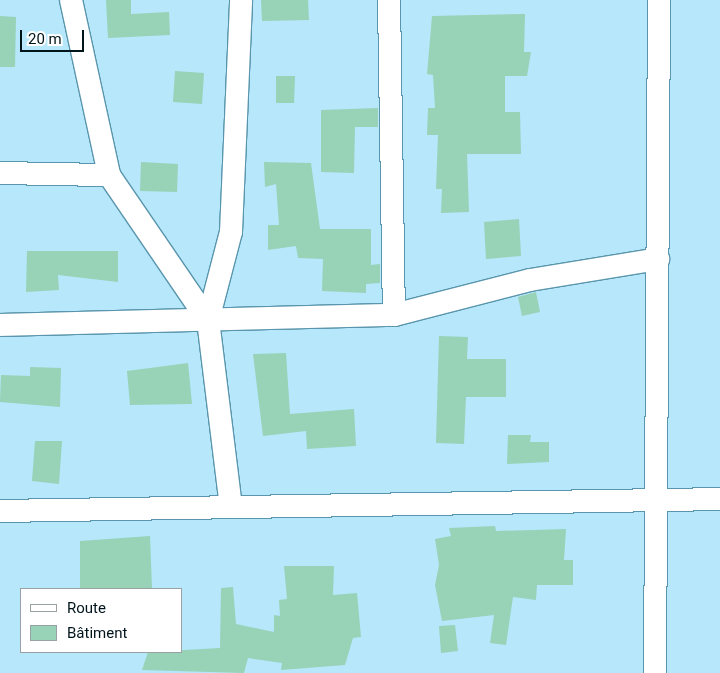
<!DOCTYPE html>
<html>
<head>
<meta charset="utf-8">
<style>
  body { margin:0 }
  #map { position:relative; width:720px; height:673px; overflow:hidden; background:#b6e7fb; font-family:Roboto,sans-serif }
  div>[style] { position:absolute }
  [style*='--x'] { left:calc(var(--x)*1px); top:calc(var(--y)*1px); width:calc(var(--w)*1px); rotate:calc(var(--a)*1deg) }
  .building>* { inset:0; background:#98d2b7 }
  .roads { filter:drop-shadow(1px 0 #5995ac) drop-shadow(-1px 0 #5995ac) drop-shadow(0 1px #5995ac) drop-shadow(0 -1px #5995ac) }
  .street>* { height:22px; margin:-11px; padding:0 11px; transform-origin:11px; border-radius:11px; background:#fff }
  span { translate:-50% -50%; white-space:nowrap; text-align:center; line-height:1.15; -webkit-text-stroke:4px #fff; paint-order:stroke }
  .legend { position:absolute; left:20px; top:588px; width:162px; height:65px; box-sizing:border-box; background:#fff; border:1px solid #99a1a4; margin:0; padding:6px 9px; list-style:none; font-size:15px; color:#00141c }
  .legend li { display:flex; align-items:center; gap:10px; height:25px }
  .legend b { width:25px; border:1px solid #99a1a4 }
  .scale { position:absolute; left:20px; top:30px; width:64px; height:22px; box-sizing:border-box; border:2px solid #00141c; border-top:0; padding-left:6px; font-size:15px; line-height:18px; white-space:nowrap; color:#00141c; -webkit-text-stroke:4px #fff; paint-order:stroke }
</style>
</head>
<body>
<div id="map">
  <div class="building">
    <div style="clip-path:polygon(106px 0,131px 0,131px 14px,169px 12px,170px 35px,108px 38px)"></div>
    <div style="clip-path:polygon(261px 0,308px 0,309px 20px,262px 21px)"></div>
    <div style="clip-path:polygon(525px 14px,524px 52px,531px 52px,527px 76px,505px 76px,505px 112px,520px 112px,521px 154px,467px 154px,469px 212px,441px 213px,442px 189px,436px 189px,438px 135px,427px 135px,428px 108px,435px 108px,433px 75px,427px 74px,432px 16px)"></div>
    <div style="clip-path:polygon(0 16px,16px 17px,15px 67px,0 67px)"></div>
    <div style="clip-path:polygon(175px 71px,204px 73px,202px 104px,173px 102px)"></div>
    <div style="clip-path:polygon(276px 76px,295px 76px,294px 103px,276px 103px)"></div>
    <div style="clip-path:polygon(378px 108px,378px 127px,355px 127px,354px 173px,321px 172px,321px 110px)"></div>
    <div style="clip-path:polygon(141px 162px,178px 164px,177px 192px,140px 191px)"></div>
    <div style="clip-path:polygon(264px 162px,311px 163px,320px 229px,371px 229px,371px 265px,380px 264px,380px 283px,366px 284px,366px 293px,322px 291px,323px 259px,298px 258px,296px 246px,268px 250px,268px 225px,279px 225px,276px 184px,265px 187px)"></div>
    <div style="clip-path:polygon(519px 219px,521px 256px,486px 259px,484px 222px)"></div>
    <div style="clip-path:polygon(27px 251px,118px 251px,118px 282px,58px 275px,59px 290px,26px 292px)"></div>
    <div style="clip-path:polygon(536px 292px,540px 312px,522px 316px,518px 297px)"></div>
    <div style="clip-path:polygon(439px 336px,468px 337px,467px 359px,506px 359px,506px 397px,466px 397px,464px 444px,436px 443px)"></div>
    <div style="clip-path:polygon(286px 353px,290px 414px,354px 409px,356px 446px,307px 449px,306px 431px,263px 436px,253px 354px)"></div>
    <div style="clip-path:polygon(188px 363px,192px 404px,130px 405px,127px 371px)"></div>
    <div style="clip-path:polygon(30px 367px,61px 368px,60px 407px,0 402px,1px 375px,30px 376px)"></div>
    <div style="clip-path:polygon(508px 435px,531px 435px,530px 442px,549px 442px,549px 462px,507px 464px)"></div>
    <div style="clip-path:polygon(35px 441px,62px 441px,59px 484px,32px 481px)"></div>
    <div style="clip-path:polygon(495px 526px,496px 531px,566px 529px,564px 560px,573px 560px,573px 585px,537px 585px,536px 600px,513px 597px,506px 645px,490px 643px,494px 615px,442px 621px,435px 585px,439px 565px,435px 539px,451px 536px,449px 528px)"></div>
    <div style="clip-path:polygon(150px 536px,152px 589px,80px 589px,80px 541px)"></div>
    <div style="clip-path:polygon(284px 566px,334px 566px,333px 595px,357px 593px,361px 637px,353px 638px,345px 665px,281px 670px,282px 663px,248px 658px,244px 673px,142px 670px,148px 652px,220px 648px,221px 588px,233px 587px,236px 624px,274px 632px,274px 615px,280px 616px,279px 600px,287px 599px)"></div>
    <div style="clip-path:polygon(455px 625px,458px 651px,441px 653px,439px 626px)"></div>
  </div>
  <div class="roads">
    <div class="street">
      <div style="--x:71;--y:0;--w:179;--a:77.7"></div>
      <div style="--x:109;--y:175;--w:176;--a:55.7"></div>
      <div style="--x:208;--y:320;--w:188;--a:83"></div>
      <div style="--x:389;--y:0;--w:315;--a:89.1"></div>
      <div style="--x:0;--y:173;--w:109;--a:1.1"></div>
      <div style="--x:208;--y:320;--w:91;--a:-75.4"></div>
      <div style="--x:231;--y:232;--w:232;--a:-87.5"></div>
      <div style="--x:0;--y:325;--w:394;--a:-1.5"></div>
      <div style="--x:394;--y:315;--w:140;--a:-14.4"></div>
      <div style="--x:530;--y:280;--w:130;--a:-9.3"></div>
      <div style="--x:0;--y:511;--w:720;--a:-0.95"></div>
      <div style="--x:655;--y:673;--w:673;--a:-89.66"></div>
    </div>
  </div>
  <ul class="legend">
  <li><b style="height:6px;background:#fff"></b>Route</li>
  <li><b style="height:14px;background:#98d2b7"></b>Bâtiment</li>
  </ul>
  <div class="scale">20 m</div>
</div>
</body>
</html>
